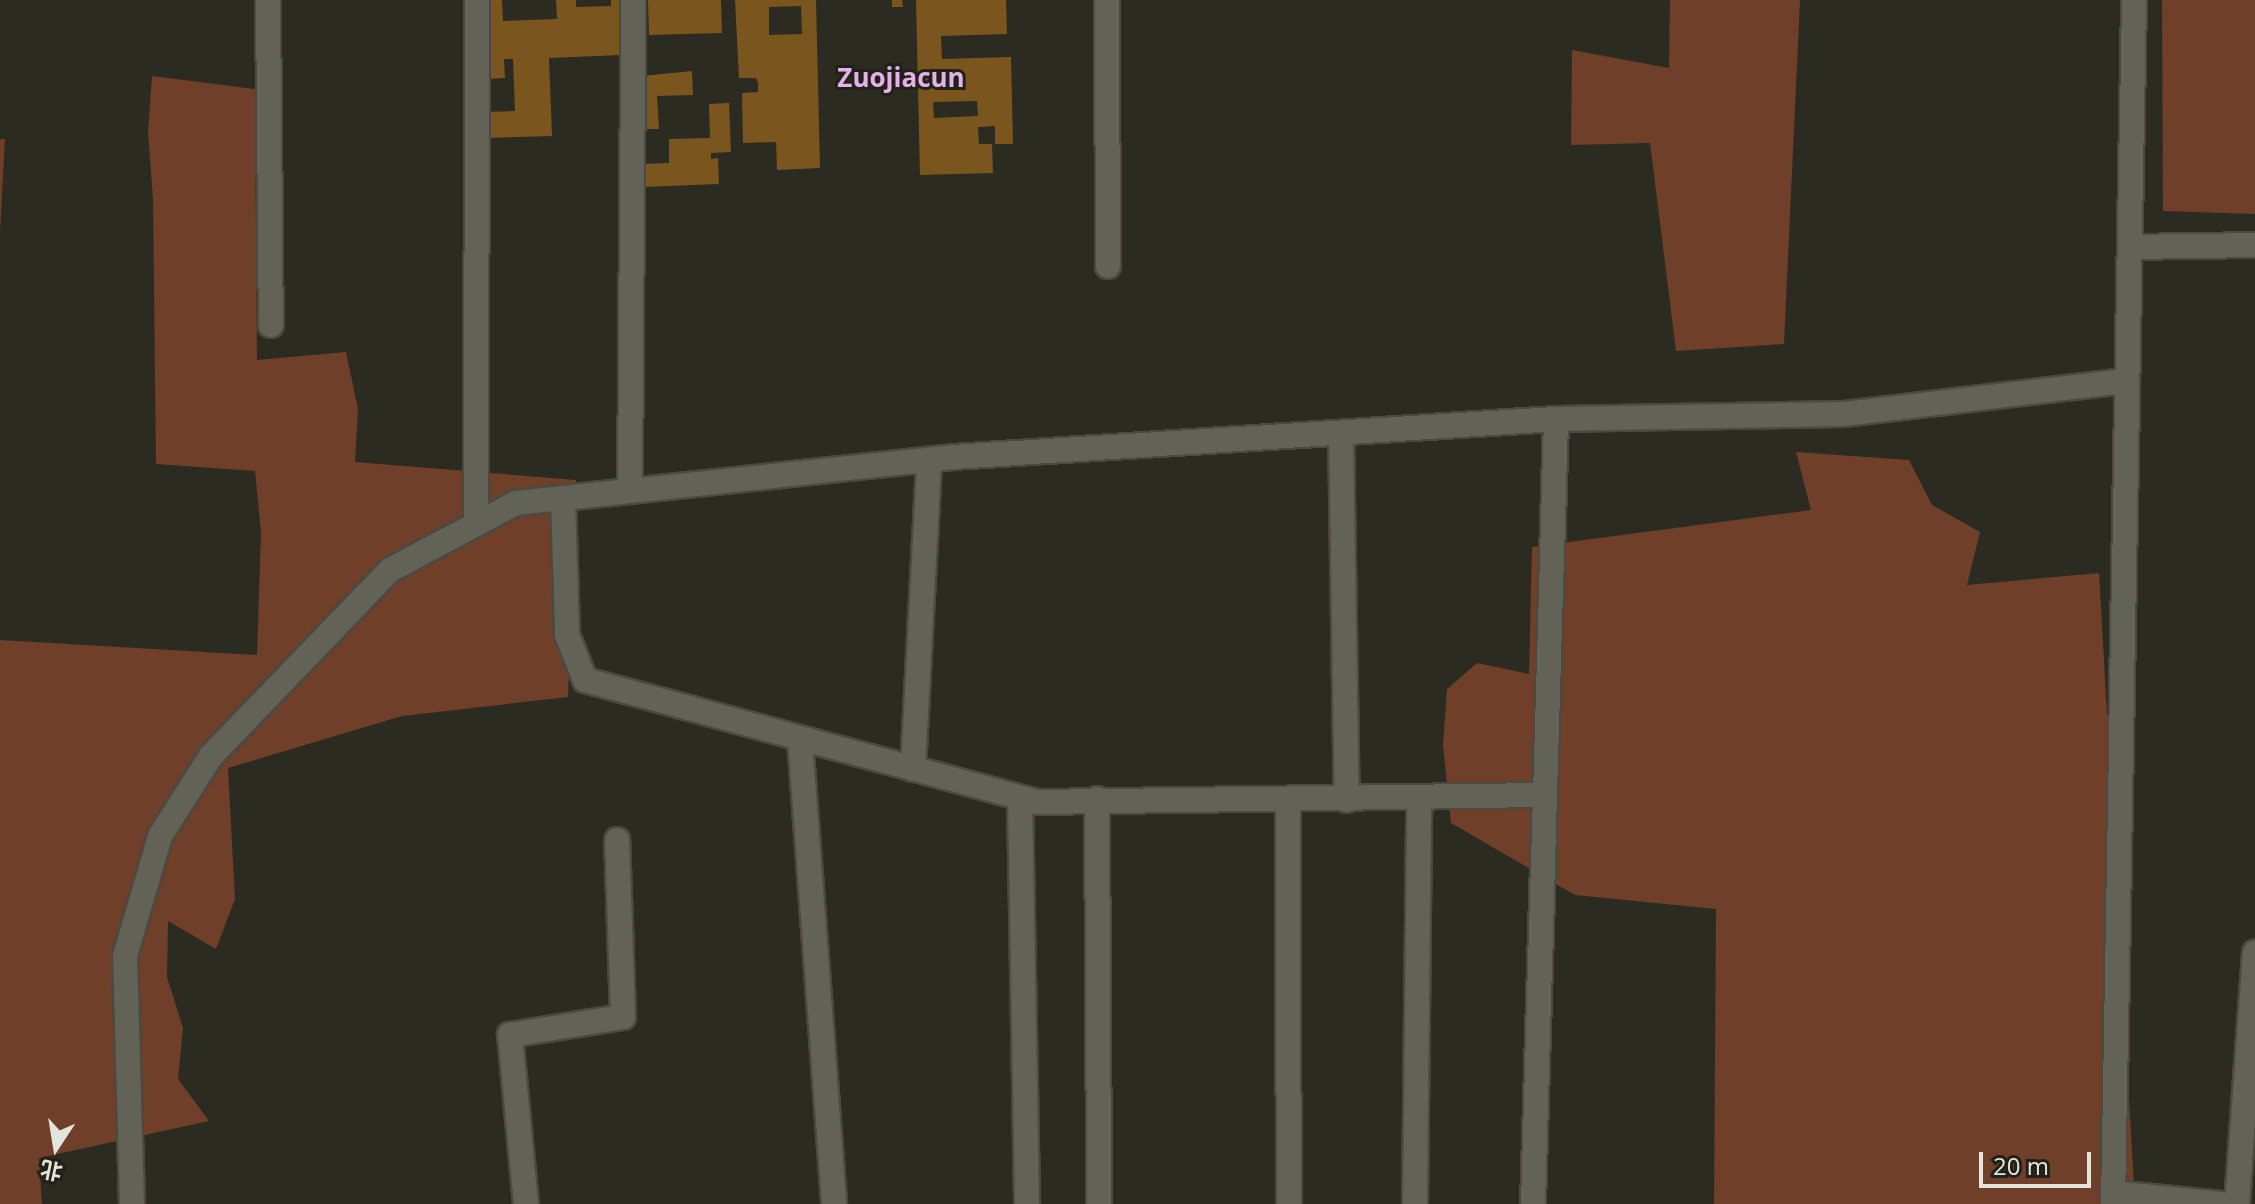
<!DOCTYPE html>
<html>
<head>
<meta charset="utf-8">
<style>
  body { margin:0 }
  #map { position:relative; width:2255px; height:1204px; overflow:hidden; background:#2c2b21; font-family:"Open Sans","Noto Sans SC",sans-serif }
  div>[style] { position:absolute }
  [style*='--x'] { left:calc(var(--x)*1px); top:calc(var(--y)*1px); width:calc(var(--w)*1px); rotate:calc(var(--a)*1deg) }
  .green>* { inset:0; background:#6f3f29 }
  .building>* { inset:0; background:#7b551e }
  .roads { filter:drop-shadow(2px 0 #4b4941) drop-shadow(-2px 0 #4b4941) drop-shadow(0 2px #4b4941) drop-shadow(0 -2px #4b4941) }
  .minor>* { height:24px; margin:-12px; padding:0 12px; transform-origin:12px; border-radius:12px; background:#636256 }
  span { translate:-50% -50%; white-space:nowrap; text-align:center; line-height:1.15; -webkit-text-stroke:6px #222117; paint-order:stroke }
  .quarter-label { font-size:26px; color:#e5b1ed; font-weight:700 }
  .north { position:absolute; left:16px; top:1108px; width:80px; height:80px; -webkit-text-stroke:6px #222117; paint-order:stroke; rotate:192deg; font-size:22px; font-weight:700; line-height:32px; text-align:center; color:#e4e3dc }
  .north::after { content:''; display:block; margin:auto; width:28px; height:36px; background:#e4e3dc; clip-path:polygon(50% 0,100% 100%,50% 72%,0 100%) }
  .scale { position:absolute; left:1979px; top:1152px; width:112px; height:36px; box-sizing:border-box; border:4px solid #e4e3dc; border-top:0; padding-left:10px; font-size:24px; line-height:28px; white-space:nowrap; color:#e4e3dc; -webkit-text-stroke:6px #222117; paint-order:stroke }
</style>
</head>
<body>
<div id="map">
  <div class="green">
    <div style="clip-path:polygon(1670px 0,1800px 0,1784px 344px,1676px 351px,1650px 143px,1571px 145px,1572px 50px,1669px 68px)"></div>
    <div style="clip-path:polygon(2162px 0,2255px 0,2255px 214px,2163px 211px)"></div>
    <div style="clip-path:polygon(152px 76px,255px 89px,257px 360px,346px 352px,358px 409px,355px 462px,576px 480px,568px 697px,402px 716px,228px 768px,235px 899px,216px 949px,168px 921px,167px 977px,183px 1028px,178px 1079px,209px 1121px,39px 1158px,42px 1204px,0 1204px,0 640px,257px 655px,261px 532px,255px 471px,156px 464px,153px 200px,148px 132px)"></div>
    <div style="clip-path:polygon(0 139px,5px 139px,0 233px)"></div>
    <div style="clip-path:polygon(1796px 452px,1909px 460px,1932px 505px,1980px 532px,1967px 585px,2099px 573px,2135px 1204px,1714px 1204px,1716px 909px,1575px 895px,1451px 823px,1443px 745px,1447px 689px,1477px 663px,1529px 674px,1532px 547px,1811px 510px)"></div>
  </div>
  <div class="building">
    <div style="clip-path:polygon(483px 0,502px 0,503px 21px,557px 19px,556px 0,576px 0,576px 7px,611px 6px,611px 0,629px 0,629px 6px,620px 7px,622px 55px,549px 58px,552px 136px,485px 138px,484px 112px,515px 111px,513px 59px,504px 59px,505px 78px,486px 79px)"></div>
    <div style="clip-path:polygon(648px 0,721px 0,722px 33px,649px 35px)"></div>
    <div style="clip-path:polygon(evenodd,735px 0,816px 0,820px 168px,777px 170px,776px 142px,743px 143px,742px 93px,758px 92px,758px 83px,756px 78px,739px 78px,735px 0,801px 6px,802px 34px,769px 35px,769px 7px,801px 6px)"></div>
    <div style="clip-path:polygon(892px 0,902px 0,903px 7px,892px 7px)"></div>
    <div style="clip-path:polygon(evenodd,916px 0,1006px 0,1007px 34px,941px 36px,942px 59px,1011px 57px,1013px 144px,995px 144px,995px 126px,978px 127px,979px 144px,992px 144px,993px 173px,920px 175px,916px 0,977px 101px,978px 116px,934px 118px,933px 102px,977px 101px)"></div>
    <div style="clip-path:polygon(692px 71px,693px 95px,657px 96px,659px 129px,644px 129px,642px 76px)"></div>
    <div style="clip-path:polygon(729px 103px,731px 152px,711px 153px,711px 159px,718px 158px,719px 184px,643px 187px,642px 164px,669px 163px,669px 139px,710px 138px,709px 104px)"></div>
  </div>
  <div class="roads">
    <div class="minor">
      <div style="--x:268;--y:0;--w:325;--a:89.5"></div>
      <div style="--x:1107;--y:0;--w:266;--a:89.8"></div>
      <div style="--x:2130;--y:247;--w:125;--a:-0.9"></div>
      <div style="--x:1341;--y:433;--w:367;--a:89.1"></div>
      <div style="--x:630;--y:491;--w:491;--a:-89.6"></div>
      <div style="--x:563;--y:498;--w:137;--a:88.3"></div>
      <div style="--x:567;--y:635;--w:48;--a:68.2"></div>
      <div style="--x:585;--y:680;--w:467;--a:15.1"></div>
      <div style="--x:1036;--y:802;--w:509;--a:-0.79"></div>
      <div style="--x:476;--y:524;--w:524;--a:-89.89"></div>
      <div style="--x:800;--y:739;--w:466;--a:85.8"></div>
      <div style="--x:913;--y:769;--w:309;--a:-87"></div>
      <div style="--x:1020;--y:798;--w:406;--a:89"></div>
      <div style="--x:1097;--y:799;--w:405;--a:89.7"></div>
      <div style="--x:1288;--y:800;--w:404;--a:89.9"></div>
      <div style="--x:2113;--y:1193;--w:109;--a:5.8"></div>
      <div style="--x:132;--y:1204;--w:248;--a:-91.6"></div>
      <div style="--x:125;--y:956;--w:125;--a:-73.7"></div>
      <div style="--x:160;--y:836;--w:95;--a:-57.5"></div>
      <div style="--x:211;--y:756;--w:258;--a:-46.1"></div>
      <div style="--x:390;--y:570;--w:143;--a:-28"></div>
      <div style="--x:516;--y:503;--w:439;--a:-6"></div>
      <div style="--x:953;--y:457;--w:604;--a:-3.61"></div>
      <div style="--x:1556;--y:419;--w:288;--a:-1"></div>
      <div style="--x:1844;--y:414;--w:285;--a:-6.7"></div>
      <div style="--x:526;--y:1204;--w:170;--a:-95.4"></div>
      <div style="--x:510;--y:1035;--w:114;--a:-9.1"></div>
      <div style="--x:623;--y:1017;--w:177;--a:-91.9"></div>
      <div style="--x:1415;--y:1204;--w:406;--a:-89.4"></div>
      <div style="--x:1533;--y:1204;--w:785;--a:-88.32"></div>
      <div style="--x:2113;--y:1204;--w:1204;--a:-89"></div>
      <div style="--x:2237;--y:1204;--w:252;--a:-85.9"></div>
    </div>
  </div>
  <div class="quarter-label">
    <span style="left:901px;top:78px">Zuojiacun</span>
  </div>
  <div class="north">北</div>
  <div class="scale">20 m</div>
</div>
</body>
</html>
